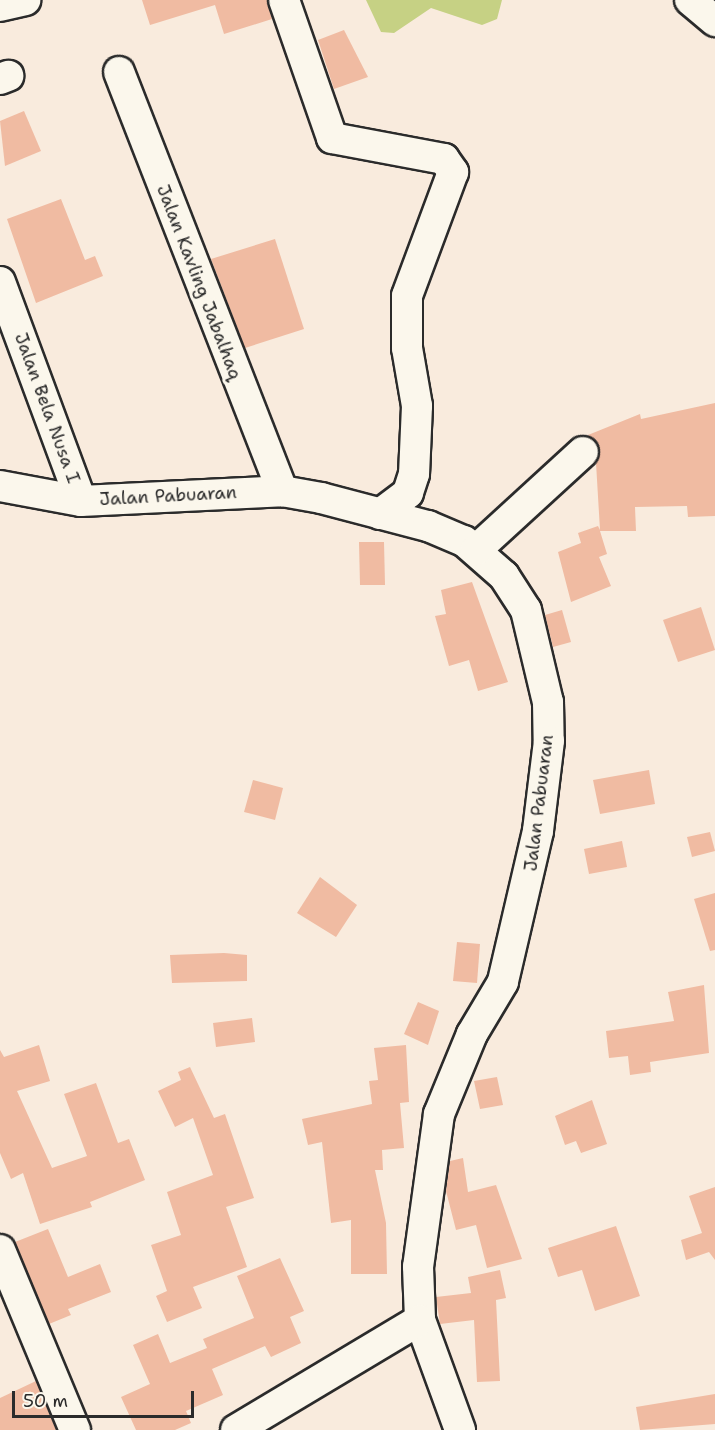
<!DOCTYPE html>
<html>
<head>
<meta charset="utf-8">
<style>
  body { margin:0 }
  #map { position:relative; width:715px; height:1430px; overflow:hidden; background:#f9ebdd; font-family:"Shantell Sans",sans-serif }
  div>[style] { position:absolute }
  [style*='--x'] { left:calc(var(--x)*1px); top:calc(var(--y)*1px); width:calc(var(--w)*1px); rotate:calc(var(--a)*1deg) }
  .green>* { inset:0; background:#c6d184 }
  .building>* { inset:0; background:#f0bba2 }
  .roads { filter:drop-shadow(2px 0 #2b2b2b) drop-shadow(-2px 0 #2b2b2b) drop-shadow(0 2px #2b2b2b) drop-shadow(0 -2px #2b2b2b) }
  .minor>* { height:30px; margin:-15px; padding:0 15px; transform-origin:15px; border-radius:15px; background:#fbf7ec }
  span { translate:-50% -50%; white-space:nowrap; text-align:center; line-height:1.15; -webkit-text-stroke:6px #fbf7ec; paint-order:stroke }
  .street-label { font-size:18px; color:#2b2b2b }
  .scale { position:absolute; left:12px; top:1391px; width:182px; height:27px; box-sizing:border-box; border:3px solid #2b2b2b; border-top:0; padding-left:8px; font-size:18px; line-height:21px; white-space:nowrap; color:#2b2b2b; -webkit-text-stroke:4px #fbf7ec; paint-order:stroke }
</style>
</head>
<body>
<div id="map">
  <div class="green">
    <div style="clip-path:polygon(366px 0,502px 0,497px 19px,482px 25px,431px 8px,394px 33px,381px 32px)"></div>
  </div>
  <div class="building">
    <div style="clip-path:polygon(142px 0,267px 0,272px 19px,224px 34px,215px 5px,150px 25px)"></div>
    <div style="clip-path:polygon(344px 30px,368px 77px,334px 89px,318px 40px)"></div>
    <div style="clip-path:polygon(24px 111px,41px 151px,5px 166px,0 121px)"></div>
    <div style="clip-path:polygon(61px 199px,85px 260px,95px 256px,103px 276px,36px 303px,7px 219px)"></div>
    <div style="clip-path:polygon(275px 239px,304px 329px,245px 348px,211px 259px)"></div>
    <div style="clip-path:polygon(715px 403px,715px 516px,688px 517px,687px 506px,635px 507px,636px 531px,600px 531px,607px 554px,599px 557px,611px 586px,571px 602px,558px 552px,581px 543px,578px 533px,598px 526px,600px 530px,596px 463px,600px 449px,588px 435px,640px 414px,641px 419px)"></div>
    <div style="clip-path:polygon(359px 542px,384px 542px,385px 585px,360px 585px)"></div>
    <div style="clip-path:polygon(472px 582px,508px 682px,478px 691px,469px 660px,449px 666px,435px 616px,446px 614px,441px 590px)"></div>
    <div style="clip-path:polygon(701px 607px,715px 650px,678px 662px,663px 620px)"></div>
    <div style="clip-path:polygon(562px 610px,571px 642px,553px 647px,545px 615px)"></div>
    <div style="clip-path:polygon(649px 770px,655px 804px,600px 814px,593px 780px)"></div>
    <div style="clip-path:polygon(253px 780px,283px 788px,275px 820px,244px 812px)"></div>
    <div style="clip-path:polygon(710px 832px,715px 851px,692px 857px,687px 837px)"></div>
    <div style="clip-path:polygon(622px 841px,627px 867px,589px 874px,584px 849px)"></div>
    <div style="clip-path:polygon(320px 877px,357px 905px,336px 937px,297px 913px)"></div>
    <div style="clip-path:polygon(715px 893px,715px 950px,710px 951px,694px 899px)"></div>
    <div style="clip-path:polygon(457px 942px,480px 944px,477px 983px,453px 981px)"></div>
    <div style="clip-path:polygon(224px 953px,247px 955px,247px 981px,172px 983px,170px 955px)"></div>
    <div style="clip-path:polygon(704px 985px,709px 1053px,650px 1062px,651px 1072px,630px 1075px,628px 1056px,609px 1058px,606px 1031px,674px 1021px,668px 992px)"></div>
    <div style="clip-path:polygon(418px 1002px,439px 1011px,428px 1045px,404px 1034px)"></div>
    <div style="clip-path:polygon(252px 1018px,255px 1042px,216px 1047px,213px 1023px)"></div>
    <div style="clip-path:polygon(39px 1045px,50px 1081px,17px 1091px,52px 1168px,87px 1156px,64px 1094px,96px 1083px,118px 1143px,129px 1139px,145px 1180px,90px 1202px,92px 1207px,40px 1224px,23px 1173px,11px 1179px,0 1153px,0 1050px,4px 1057px)"></div>
    <div style="clip-path:polygon(406px 1045px,409px 1102px,400px 1103px,404px 1148px,382px 1150px,383px 1170px,375px 1170px,386px 1223px,387px 1274px,351px 1274px,351px 1220px,331px 1223px,322px 1142px,308px 1145px,302px 1119px,372px 1104px,369px 1081px,378px 1080px,374px 1048px)"></div>
    <div style="clip-path:polygon(190px 1067px,214px 1118px,225px 1114px,254px 1198px,226px 1207px,247px 1267px,193px 1287px,202px 1308px,167px 1322px,156px 1296px,167px 1291px,151px 1245px,181px 1235px,167px 1192px,213px 1175px,193px 1118px,175px 1127px,158px 1091px,181px 1080px,178px 1072px)"></div>
    <div style="clip-path:polygon(497px 1077px,503px 1105px,480px 1109px,474px 1081px)"></div>
    <div style="clip-path:polygon(592px 1100px,607px 1144px,581px 1153px,576px 1141px,565px 1145px,555px 1116px)"></div>
    <div style="clip-path:polygon(463px 1158px,468px 1192px,496px 1185px,522px 1259px,487px 1268px,476px 1225px,456px 1230px,446px 1191px,450px 1161px)"></div>
    <div style="clip-path:polygon(715px 1187px,715px 1260px,709px 1252px,686px 1260px,681px 1240px,702px 1233px,689px 1196px)"></div>
    <div style="clip-path:polygon(616px 1226px,640px 1296px,595px 1311px,582px 1270px,558px 1277px,548px 1248px)"></div>
    <div style="clip-path:polygon(48px 1229px,68px 1277px,100px 1264px,111px 1292px,68px 1309px,71px 1315px,49px 1324px,15px 1242px)"></div>
    <div style="clip-path:polygon(280px 1258px,304px 1311px,290px 1317px,301px 1343px,271px 1357px,265px 1346px,212px 1369px,223px 1395px,186px 1411px,191px 1423px,175px 1430px,136px 1430px,121px 1397px,150px 1384px,133px 1345px,158px 1334px,170px 1363px,207px 1348px,203px 1339px,254px 1318px,237px 1276px)"></div>
    <div style="clip-path:polygon(500px 1270px,506px 1298px,496px 1300px,500px 1381px,477px 1382px,474px 1320px,440px 1324px,436px 1297px,471px 1293px,468px 1277px)"></div>
    <div style="clip-path:polygon(36px 1381px,56px 1430px,0 1430px,0 1398px)"></div>
    <div style="clip-path:polygon(715px 1394px,715px 1424px,640px 1430px,636px 1407px)"></div>
  </div>
  <div class="roads">
    <div class="minor">
      <div style="--x:284;--y:0;--w:146;--a:70.8"></div>
      <div style="--x:332;--y:138;--w:114;--a:10.6"></div>
      <div style="--x:444;--y:159;--w:16;--a:55"></div>
      <div style="--x:453;--y:172;--w:132;--a:110.4"></div>
      <div style="--x:407;--y:296;--w:52;--a:90"></div>
      <div style="--x:407;--y:348;--w:59;--a:80.2"></div>
      <div style="--x:417;--y:406;--w:68;--a:92.5"></div>
      <div style="--x:414;--y:474;--w:20;--a:108"></div>
      <div style="--x:408;--y:493;--w:35;--a:143"></div>
      <div style="--x:690;--y:0;--w:33;--a:40"></div>
      <div style="--x:0;--y:6;--w:26;--a:-13"></div>
      <div style="--x:119;--y:72;--w:450;--a:68.7"></div>
      <div style="--x:0;--y:79;--w:9;--a:-21"></div>
      <div style="--x:0;--y:282;--w:233;--a:69.7"></div>
      <div style="--x:0;--y:486;--w:82;--a:10.5"></div>
      <div style="--x:81;--y:501;--w:201;--a:-2.8"></div>
      <div style="--x:282;--y:491;--w:40;--a:10"></div>
      <div style="--x:321;--y:498;--w:111;--a:14.7"></div>
      <div style="--x:428;--y:526;--w:39;--a:23"></div>
      <div style="--x:464;--y:541;--w:53;--a:41.2"></div>
      <div style="--x:504;--y:576;--w:40;--a:57.1"></div>
      <div style="--x:526;--y:610;--w:95;--a:76.6"></div>
      <div style="--x:548;--y:702;--w:39;--a:89"></div>
      <div style="--x:549;--y:741;--w:91;--a:97"></div>
      <div style="--x:538;--y:831;--w:155;--a:103.1"></div>
      <div style="--x:503;--y:982;--w:61;--a:120.8"></div>
      <div style="--x:472;--y:1034;--w:87;--a:112.4"></div>
      <div style="--x:439;--y:1114;--w:154;--a:97.8"></div>
      <div style="--x:418;--y:1267;--w:53;--a:87.8"></div>
      <div style="--x:420;--y:1320;--w:117;--a:70"></div>
      <div style="--x:476;--y:550;--w:145;--a:-42.5"></div>
      <div style="--x:0;--y:1250;--w:195;--a:67.4"></div>
      <div style="--x:236;--y:1430;--w:214;--a:-30.9"></div>
    </div>
  </div>
  <div class="street-label">
    <span style="left:199px;top:282px;rotate:69deg">Jalan Kavling Jabalhaq</span>
    <span style="left:47px;top:408px;rotate:70deg">Jalan Bela Nusa I</span>
    <span style="left:168px;top:496px;rotate:-3deg">Jalan Pabuaran</span>
    <span style="left:539px;top:803px;rotate:-83deg">Jalan Pabuaran</span>
  </div>
  <div class="scale">50 m</div>
</div>
</body>
</html>
